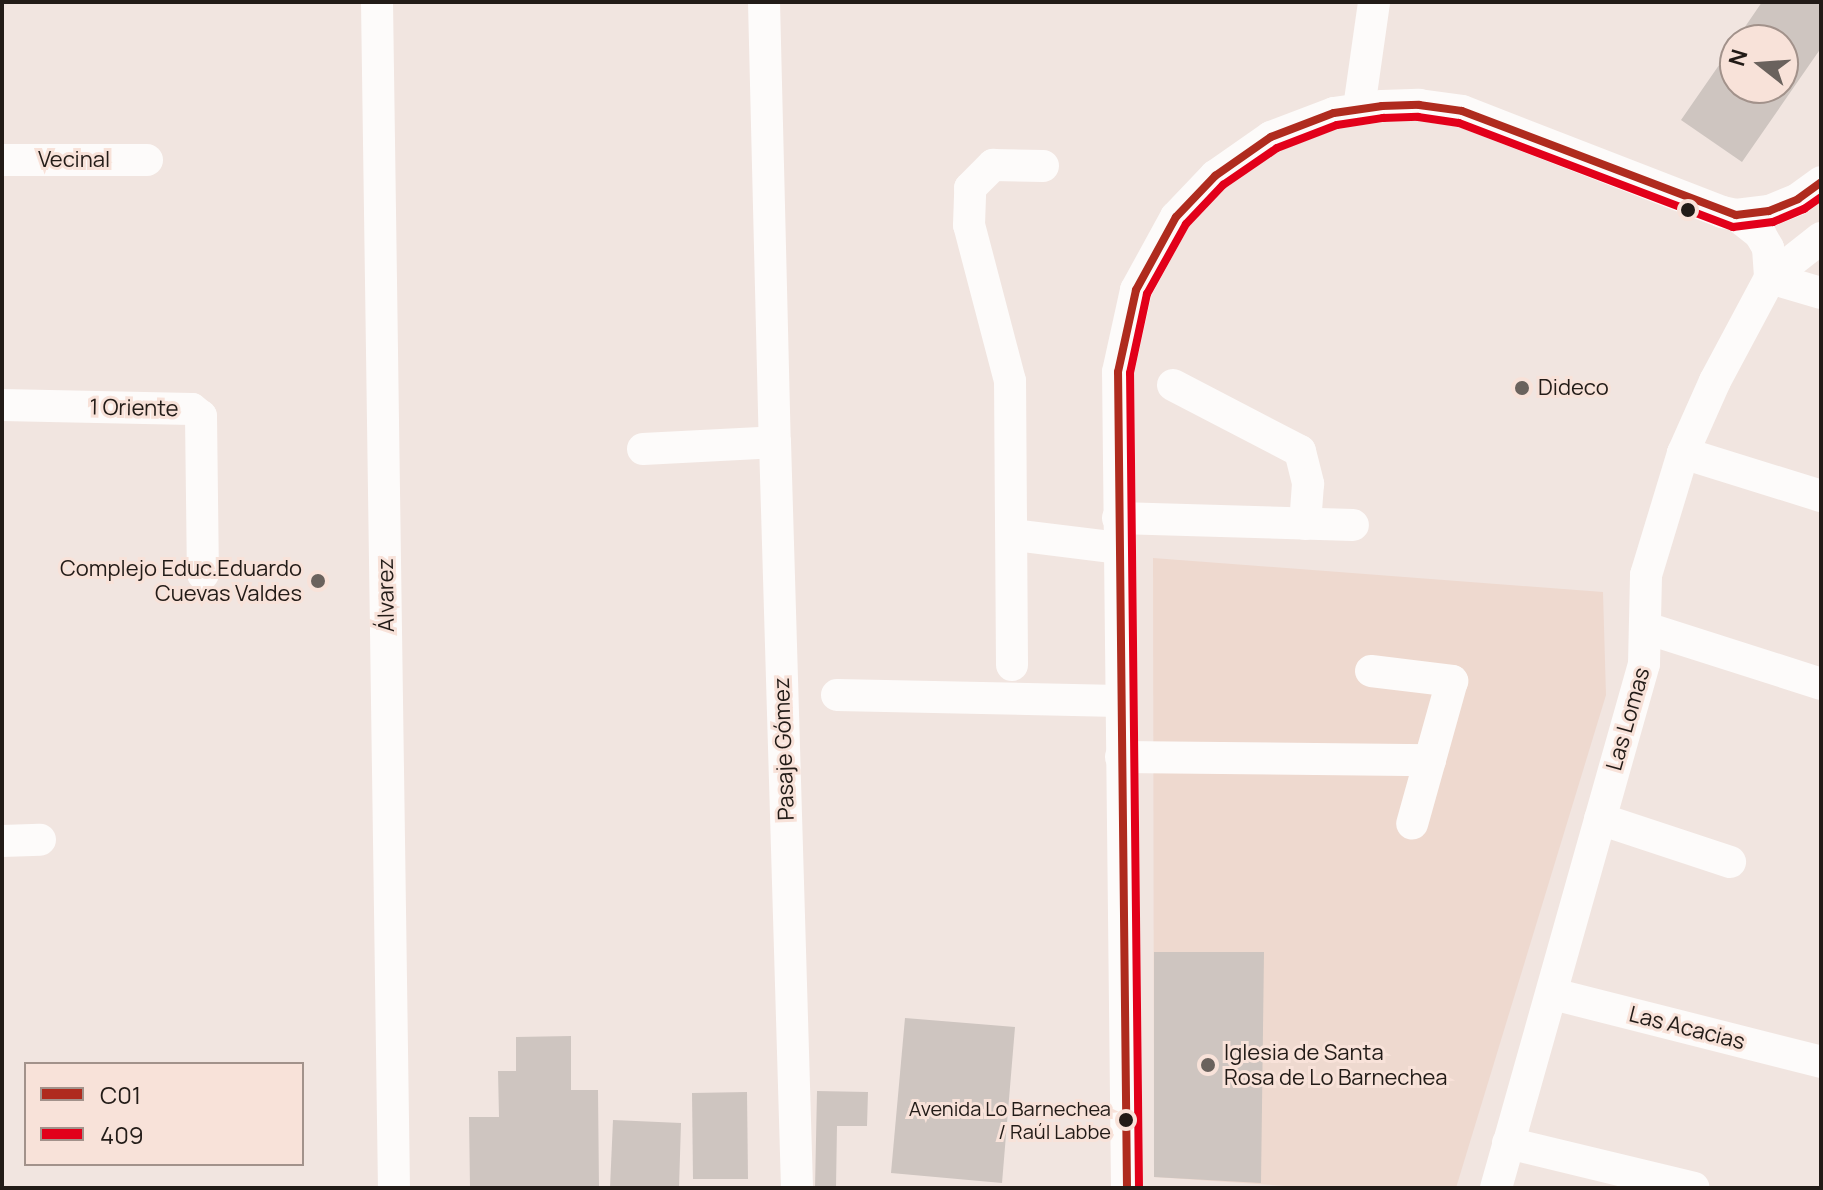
<!DOCTYPE html>
<html>
<head>
<meta charset="utf-8">
<style>
  body { margin:0 }
  #map { position:relative; width:1823px; height:1190px; overflow:hidden; background:#f1e5e0; font-family:Manrope,sans-serif }
  div>[style] { position:absolute }
  [style*='--x'] { left:calc(var(--x)*1px); top:calc(var(--y)*1px); width:calc(var(--w)*1px); rotate:calc(var(--a)*1deg) }
  .built>* { inset:0; background:#eed9cf }
  .building>* { inset:0; background:#cec5c0 }
  .minor>* { height:32px; margin:-16px; padding:0 16px; transform-origin:16px; border-radius:16px; background:#fdfbfa }
  .bus-1>* { height:8px; margin:-4px; padding:0 4px; transform-origin:4px; border-radius:4px; background:#af2b1e }
  .bus-2>* { height:8px; margin:-4px; padding:0 4px; transform-origin:4px; border-radius:4px; background:#e2001a }
  .dots>* { width:22px; height:22px; translate:-50% -50%; box-sizing:border-box; border:4px solid #f8e2d9; border-radius:50% }
  span { translate:-50% -50%; white-space:nowrap; text-align:center; line-height:1.15; -webkit-text-stroke:6px #f8e2d9; paint-order:stroke }
  .bus-label { font-size:20px; color:#221b17 }
  .right { translate:-100% -50%; text-align:right }
  .street-label { font-size:22px; color:#221b17 }
  .poi-label { font-size:22px; color:#221b17 }
  .left { translate:0 -50%; text-align:left }
  .frame { position:absolute; inset:0; border:4px solid #221b17; pointer-events:none }
  .legend { position:absolute; left:24px; top:1062px; width:280px; height:104px; box-sizing:border-box; background:#f8e2d9; border:2px solid #a2928b; margin:0; padding:10px 14px; list-style:none; font-size:24px; color:#221b17 }
  .legend li { display:flex; align-items:center; gap:16px; height:40px }
  .legend b { width:40px; border:2px solid #a2928b }
  .north { position:absolute; left:1719px; top:24px; width:80px; height:80px; box-sizing:border-box; background:#f8e2d9; border:2px solid #a2928b; border-radius:50%; rotate:287deg; font-size:22px; font-weight:700; line-height:32px; text-align:center; color:#221b17 }
  .north::after { content:''; display:block; margin:auto; width:28px; height:36px; background:#6a625d; clip-path:polygon(50% 0,100% 100%,50% 72%,0 100%) }
</style>
</head>
<body>
<div id="map">
  <div class="built">
    <div style="clip-path:polygon(1153px 558px,1603px 592px,1606px 695px,1456px 1188px,1315px 1188px,1154px 1177px)"></div>
  </div>
  <div class="building">
    <div style="clip-path:polygon(1762px 2px,1821px 2px,1821px 48px,1742px 162px,1681px 120px,1735px 42px,1735px 88px,1783px 88px,1783px 40px,1736px 40px)"></div>
    <div style="clip-path:polygon(1154px 952px,1264px 952px,1261px 1183px,1154px 1177px)"></div>
    <div style="clip-path:polygon(905px 1018px,1015px 1027px,1002px 1183px,891px 1173px)"></div>
    <div style="clip-path:polygon(571px 1036px,571px 1090px,598px 1090px,599px 1188px,470px 1188px,469px 1117px,499px 1117px,498px 1071px,516px 1071px,516px 1037px)"></div>
    <div style="clip-path:polygon(817px 1091px,868px 1092px,867px 1126px,837px 1126px,836px 1188px,815px 1188px)"></div>
    <div style="clip-path:polygon(747px 1092px,748px 1179px,693px 1179px,692px 1093px)"></div>
    <div style="clip-path:polygon(613px 1120px,681px 1123px,679px 1188px,610px 1188px)"></div>
  </div>
  <div class="minor">
    <div style="--x:377;--y:2;--w:1186;--a:89.18"></div>
    <div style="--x:764;--y:2;--w:440;--a:88.6"></div>
    <div style="--x:1359;--y:108;--w:107;--a:-81.9"></div>
    <div style="--x:2;--y:160;--w:145;--a:0"></div>
    <div style="--x:1736;--y:215;--w:31;--a:38"></div>
    <div style="--x:1760;--y:234;--w:16;--a:60"></div>
    <div style="--x:1768;--y:248;--w:30;--a:86"></div>
    <div style="--x:1770;--y:278;--w:53;--a:16.4"></div>
    <div style="--x:1173;--y:385;--w:143;--a:27.5"></div>
    <div style="--x:1300;--y:451;--w:34;--a:76"></div>
    <div style="--x:1308;--y:484;--w:40;--a:94.3"></div>
    <div style="--x:2;--y:405;--w:190;--a:1.2"></div>
    <div style="--x:192;--y:409;--w:11;--a:38"></div>
    <div style="--x:201;--y:416;--w:158;--a:89.3"></div>
    <div style="--x:643;--y:449;--w:132;--a:-3"></div>
    <div style="--x:775;--y:442;--w:746;--a:88.31"></div>
    <div style="--x:1683;--y:453;--w:145;--a:17.3"></div>
    <div style="--x:1118;--y:518;--w:235;--a:1.7"></div>
    <div style="--x:1014;--y:535;--w:105;--a:7.1"></div>
    <div style="--x:1646;--y:628;--w:184;--a:17.7"></div>
    <div style="--x:1012;--y:665;--w:284;--a:-90.4"></div>
    <div style="--x:1010;--y:381;--w:161;--a:-104.7"></div>
    <div style="--x:969;--y:225;--w:37;--a:-88"></div>
    <div style="--x:970;--y:188;--w:33;--a:-45"></div>
    <div style="--x:993;--y:165;--w:50;--a:1.1"></div>
    <div style="--x:1371;--y:671;--w:82;--a:7"></div>
    <div style="--x:1452;--y:681;--w:148;--a:105.6"></div>
    <div style="--x:837;--y:695;--w:282;--a:1.2"></div>
    <div style="--x:1121;--y:757;--w:309;--a:0.6"></div>
    <div style="--x:1600;--y:819;--w:137;--a:18.3"></div>
    <div style="--x:2;--y:841;--w:38;--a:-2"></div>
    <div style="--x:1553;--y:994;--w:276;--a:14.2"></div>
    <div style="--x:1508;--y:1143;--w:191;--a:13.6"></div>
    <div style="--x:1127;--y:1188;--w:816;--a:-90.63"></div>
    <div style="--x:1118;--y:372;--w:84;--a:-77.6"></div>
    <div style="--x:1136;--y:290;--w:83;--a:-61.3"></div>
    <div style="--x:1176;--y:217;--w:57;--a:-46.4"></div>
    <div style="--x:1215;--y:176;--w:68;--a:-34.9"></div>
    <div style="--x:1271;--y:137;--w:67;--a:-20.9"></div>
    <div style="--x:1334;--y:113;--w:49;--a:-8.3"></div>
    <div style="--x:1382;--y:106;--w:37;--a:-2"></div>
    <div style="--x:1419;--y:105;--w:43;--a:7.9"></div>
    <div style="--x:1462;--y:111;--w:279;--a:21.2"></div>
    <div style="--x:1722;--y:212;--w:14;--a:12"></div>
    <div style="--x:1736;--y:215;--w:33;--a:-7"></div>
    <div style="--x:1769;--y:211;--w:31;--a:-22"></div>
    <div style="--x:1798;--y:199;--w:29;--a:-36"></div>
    <div style="--x:1496;--y:1188;--w:544;--a:-74.23"></div>
    <div style="--x:1644;--y:664;--w:89;--a:-88.7"></div>
    <div style="--x:1646;--y:575;--w:127;--a:-73.1"></div>
    <div style="--x:1683;--y:453;--w:79;--a:-66"></div>
    <div style="--x:1715;--y:381;--w:117;--a:-61.9"></div>
    <div style="--x:1770;--y:278;--w:65;--a:-38.1"></div>
  </div>
  <div class="bus-1">
    <div style="--x:1127;--y:1188;--w:816;--a:-90.63"></div>
    <div style="--x:1118;--y:372;--w:84;--a:-77.6"></div>
    <div style="--x:1136;--y:290;--w:83;--a:-61.3"></div>
    <div style="--x:1176;--y:217;--w:57;--a:-46.4"></div>
    <div style="--x:1215;--y:176;--w:68;--a:-34.9"></div>
    <div style="--x:1271;--y:137;--w:67;--a:-20.9"></div>
    <div style="--x:1334;--y:113;--w:49;--a:-8.3"></div>
    <div style="--x:1382;--y:106;--w:37;--a:-2"></div>
    <div style="--x:1419;--y:105;--w:43;--a:7.9"></div>
    <div style="--x:1462;--y:111;--w:293;--a:20.8"></div>
    <div style="--x:1736;--y:215;--w:33;--a:-7"></div>
    <div style="--x:1769;--y:211;--w:31;--a:-22"></div>
    <div style="--x:1798;--y:199;--w:29;--a:-36"></div>
  </div>
  <div class="bus-2">
    <div style="--x:1139;--y:1188;--w:815;--a:-90.63"></div>
    <div style="--x:1130;--y:373;--w:81;--a:-77.9"></div>
    <div style="--x:1147;--y:294;--w:80;--a:-60.9"></div>
    <div style="--x:1186;--y:224;--w:54;--a:-46.5"></div>
    <div style="--x:1223;--y:185;--w:65;--a:-34.4"></div>
    <div style="--x:1277;--y:148;--w:64;--a:-21"></div>
    <div style="--x:1337;--y:125;--w:47;--a:-8.7"></div>
    <div style="--x:1383;--y:118;--w:35;--a:-2"></div>
    <div style="--x:1418;--y:117;--w:41;--a:8.3"></div>
    <div style="--x:1459;--y:123;--w:293;--a:20.8"></div>
    <div style="--x:1733;--y:227;--w:40;--a:-7.1"></div>
    <div style="--x:1773;--y:222;--w:34;--a:-23"></div>
    <div style="--x:1804;--y:209;--w:21;--a:-35"></div>
  </div>
  <div class="dots">
    <div style="left:1688px;top:210px;background:#221b17"></div>
    <div style="left:1522px;top:388px;background:#6a625d"></div>
    <div style="left:318px;top:581px;background:#6a625d"></div>
    <div style="left:1208px;top:1065px;background:#6a625d"></div>
    <div style="left:1126px;top:1120px;background:#221b17"></div>
  </div>
  <div class="bus-label">
    <span class="right" style="left:1111px;top:1120px">Avenida Lo Barnechea<br>/ Raúl Labbe</span>
  </div>
  <div class="street-label">
    <span style="left:74px;top:160px">Vecinal</span>
    <span style="left:134px;top:408px;rotate:1deg">1 Oriente</span>
    <span style="left:386px;top:595px;rotate:-91deg">Álvarez</span>
    <span style="left:1628px;top:719px;rotate:-74deg">Las Lomas</span>
    <span style="left:784px;top:749px;rotate:-92deg">Pasaje Gómez</span>
    <span style="left:1687px;top:1028px;rotate:14deg">Las Acacias</span>
  </div>
  <div class="poi-label">
    <span class="left" style="left:1538px;top:388px">Dideco</span>
    <span class="right" style="left:302px;top:581px">Complejo Educ.Eduardo<br>Cuevas Valdes</span>
    <span class="left" style="left:1224px;top:1065px">Iglesia de Santa<br>Rosa de Lo Barnechea</span>
  </div>
  <div class="frame"></div>
  <ul class="legend">
  <li><b style="height:10px;background:#af2b1e"></b>C01</li>
  <li><b style="height:10px;background:#e2001a"></b>409</li>
  </ul>
  <div class="north">N</div>
</div>
</body>
</html>
